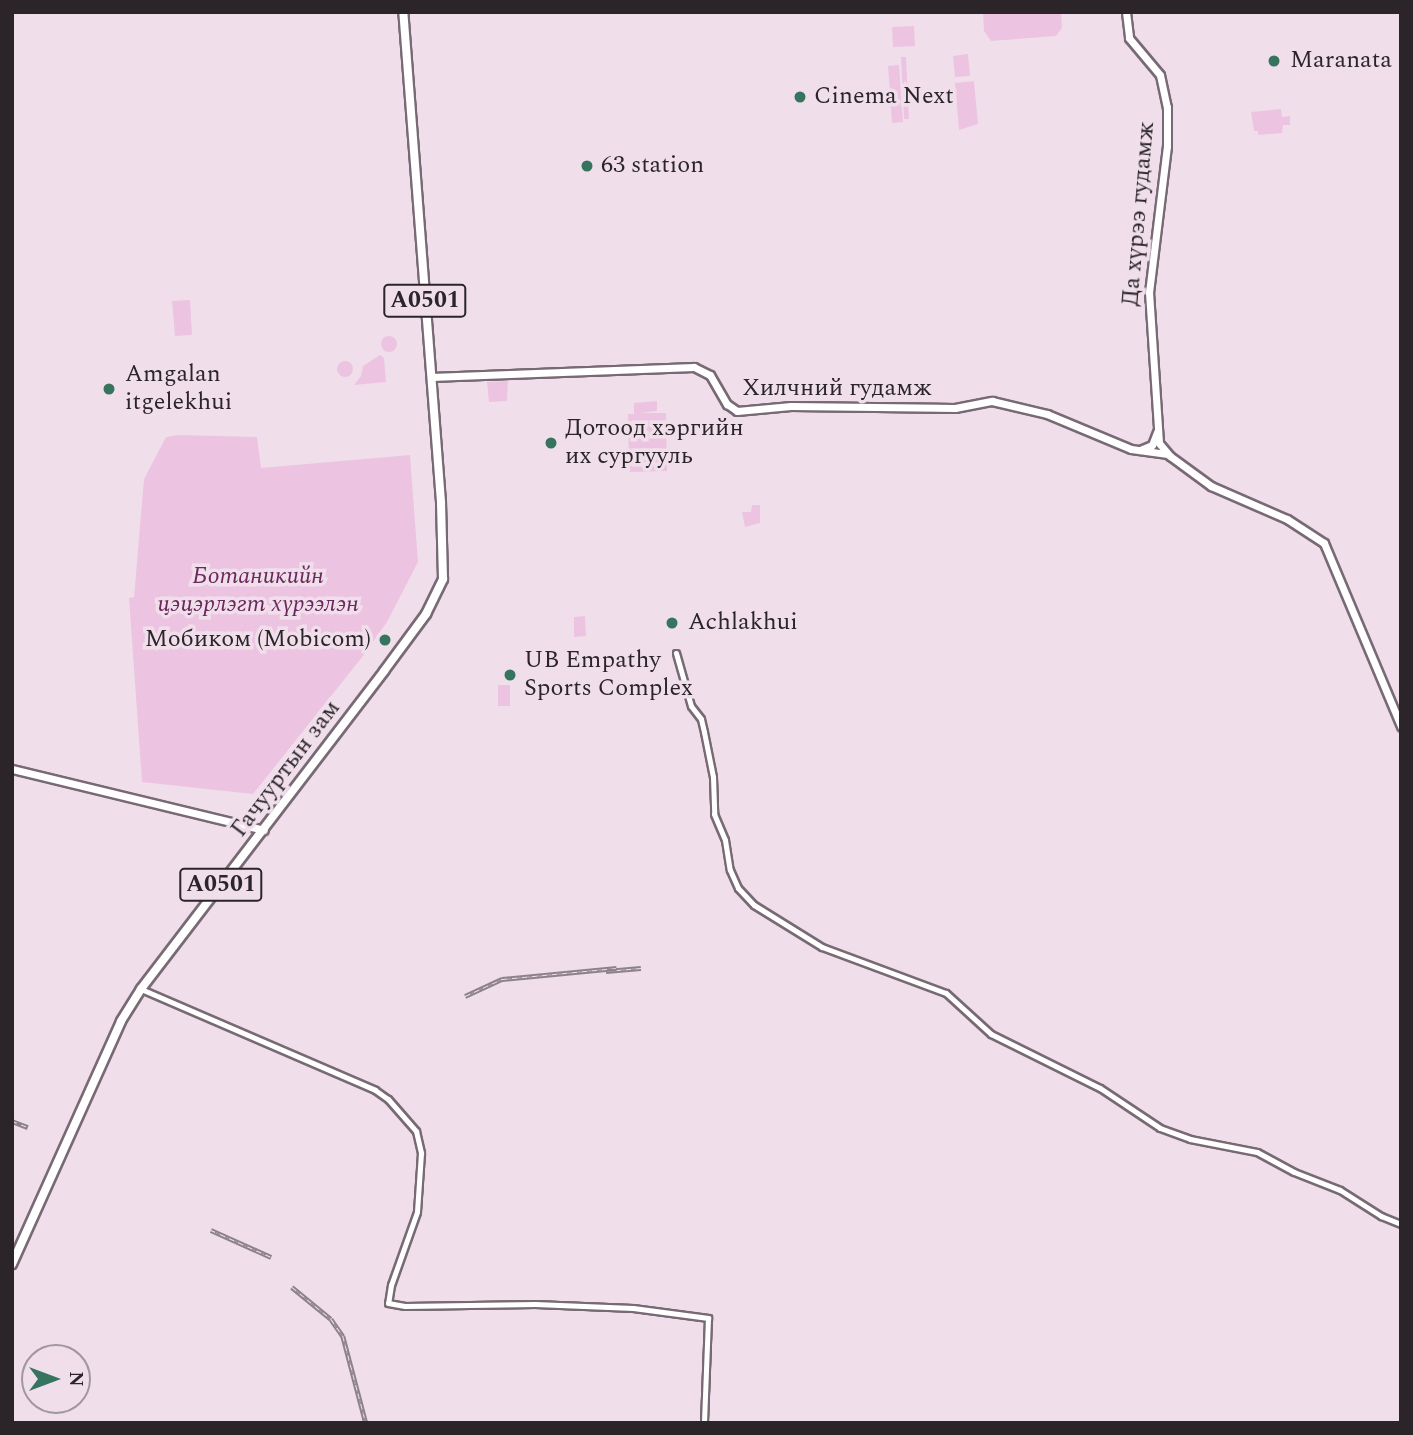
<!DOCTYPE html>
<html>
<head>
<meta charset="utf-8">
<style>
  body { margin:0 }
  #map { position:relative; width:1413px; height:1435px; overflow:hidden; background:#f0dfeb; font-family:Spectral,serif }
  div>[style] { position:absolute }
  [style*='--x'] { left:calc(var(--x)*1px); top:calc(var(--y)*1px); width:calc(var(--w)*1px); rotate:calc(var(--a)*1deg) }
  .green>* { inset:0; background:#ecc4e1 }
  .round { border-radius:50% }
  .roads { filter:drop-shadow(2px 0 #786a74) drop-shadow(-2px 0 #786a74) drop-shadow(0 2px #786a74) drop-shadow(0 -2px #786a74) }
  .minor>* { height:5px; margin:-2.5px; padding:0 2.5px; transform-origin:2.5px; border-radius:2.5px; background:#fff }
  .major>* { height:7px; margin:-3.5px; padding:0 3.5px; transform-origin:3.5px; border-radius:3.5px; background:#fff }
  .highway>* { height:8px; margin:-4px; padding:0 4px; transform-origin:4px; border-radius:4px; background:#fff }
  .rail>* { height:4.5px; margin-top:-2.25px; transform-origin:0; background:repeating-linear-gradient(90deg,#f0dfeb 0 5px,#8d828a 0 10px); box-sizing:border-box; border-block:2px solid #8d828a }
  .dots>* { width:19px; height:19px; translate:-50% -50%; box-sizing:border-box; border:4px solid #f0dfeb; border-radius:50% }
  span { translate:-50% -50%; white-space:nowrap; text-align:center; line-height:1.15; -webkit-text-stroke:7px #f0dfeb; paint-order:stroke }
  .shield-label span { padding:2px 5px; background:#f0dfeb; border:2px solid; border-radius:5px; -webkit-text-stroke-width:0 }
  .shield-label { font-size:23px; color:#2b252a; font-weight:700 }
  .poi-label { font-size:24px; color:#2b252a }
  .left { translate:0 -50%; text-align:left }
  .right { translate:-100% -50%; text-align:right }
  .street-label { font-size:24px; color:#2b252a }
  .park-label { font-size:24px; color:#6a285c; font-style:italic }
  .frame { position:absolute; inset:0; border:14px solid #2b252a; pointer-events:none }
  .north { position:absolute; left:21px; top:1344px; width:70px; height:70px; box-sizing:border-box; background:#f0dfeb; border:2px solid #a1959e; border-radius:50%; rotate:90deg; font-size:19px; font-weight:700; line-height:28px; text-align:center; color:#2b252a }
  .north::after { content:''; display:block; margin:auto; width:24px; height:32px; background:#377460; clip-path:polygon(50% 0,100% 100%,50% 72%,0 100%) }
</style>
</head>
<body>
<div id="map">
  <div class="green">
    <div style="clip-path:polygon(983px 12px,1061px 12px,1062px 28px,1056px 36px,991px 41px,984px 31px)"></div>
    <div style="clip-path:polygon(914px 26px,915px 46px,893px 47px,892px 27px)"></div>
    <div style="clip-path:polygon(968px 54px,970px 76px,955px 77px,953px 56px)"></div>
    <div style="clip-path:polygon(901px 57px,906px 57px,909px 119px,904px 119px)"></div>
    <div style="clip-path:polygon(899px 65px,903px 122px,892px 123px,888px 66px)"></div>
    <div style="clip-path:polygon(974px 81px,978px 124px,959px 130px,955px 83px)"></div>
    <div style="clip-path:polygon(1281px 109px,1282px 117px,1290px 116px,1290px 125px,1283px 125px,1282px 133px,1258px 135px,1258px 131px,1254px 131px,1251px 112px)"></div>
    <div style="clip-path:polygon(190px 300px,192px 335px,175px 336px,172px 301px)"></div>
    <div class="round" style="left:381px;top:336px;width:16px;height:16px"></div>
    <div style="clip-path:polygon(380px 355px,384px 358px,386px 382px,354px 385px,361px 376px,363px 366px)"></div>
    <div class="round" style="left:337px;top:361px;width:16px;height:16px"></div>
    <div style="clip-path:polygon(508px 381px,507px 401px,489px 402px,487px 382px)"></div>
    <div style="clip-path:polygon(657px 401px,657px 411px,639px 413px,666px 413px,667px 471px,629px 472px,628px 414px,634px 414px,634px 403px)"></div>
    <div style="clip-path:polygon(179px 435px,257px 437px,261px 468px,410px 455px,418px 562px,387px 622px,363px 656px,253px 794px,142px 782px,129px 598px,134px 597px,144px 479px,166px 437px)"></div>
    <div style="clip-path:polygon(752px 505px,760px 505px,760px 523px,745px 527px,742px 512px,751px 512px)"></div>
    <div style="clip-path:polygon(585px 616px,586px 636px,574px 637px,574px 617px)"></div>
    <div style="clip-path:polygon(498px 685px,510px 685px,510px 706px,498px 706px)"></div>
  </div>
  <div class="roads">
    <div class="minor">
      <div style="--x:676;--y:653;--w:55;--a:74.2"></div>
      <div style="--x:691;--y:706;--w:16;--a:52"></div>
      <div style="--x:701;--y:719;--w:13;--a:77"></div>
      <div style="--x:704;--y:732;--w:46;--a:78.7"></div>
      <div style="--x:713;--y:777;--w:37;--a:88"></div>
      <div style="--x:714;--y:814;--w:28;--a:67"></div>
      <div style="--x:725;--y:840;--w:30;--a:81"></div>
      <div style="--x:730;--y:870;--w:20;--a:66"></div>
      <div style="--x:738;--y:888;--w:23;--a:47"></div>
      <div style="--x:754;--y:905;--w:80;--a:31.7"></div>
      <div style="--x:822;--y:947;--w:132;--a:20.4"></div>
      <div style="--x:946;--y:993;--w:61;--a:42.3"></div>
      <div style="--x:991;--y:1034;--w:122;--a:26.4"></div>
      <div style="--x:1100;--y:1088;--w:72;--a:33.7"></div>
      <div style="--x:1160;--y:1128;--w:32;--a:20"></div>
      <div style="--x:1190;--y:1139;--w:68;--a:11"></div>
      <div style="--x:1257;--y:1152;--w:42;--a:28.4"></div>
      <div style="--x:1294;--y:1172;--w:49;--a:21.4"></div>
      <div style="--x:1340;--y:1190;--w:49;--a:32.4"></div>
      <div style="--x:1381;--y:1216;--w:22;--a:22"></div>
      <div style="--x:141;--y:989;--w:255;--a:23.3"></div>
      <div style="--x:375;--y:1090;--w:16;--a:35"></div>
      <div style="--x:388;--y:1099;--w:43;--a:48.8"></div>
      <div style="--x:416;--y:1131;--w:23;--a:77"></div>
      <div style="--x:421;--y:1153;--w:59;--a:93.9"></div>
      <div style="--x:417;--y:1212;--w:77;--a:109.6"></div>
      <div style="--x:391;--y:1285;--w:18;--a:99"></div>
      <div style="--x:388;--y:1303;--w:17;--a:10"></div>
      <div style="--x:405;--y:1306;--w:130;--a:-0.9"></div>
      <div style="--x:535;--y:1304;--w:98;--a:2.3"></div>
      <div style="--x:633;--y:1308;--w:76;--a:7.6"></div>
      <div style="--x:708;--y:1318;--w:105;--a:92.2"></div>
    </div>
    <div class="major">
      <div style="--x:1126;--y:12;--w:26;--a:83"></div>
      <div style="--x:1129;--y:38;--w:48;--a:50"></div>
      <div style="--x:1160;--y:75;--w:33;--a:78"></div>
      <div style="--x:1167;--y:107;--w:39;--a:90"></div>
      <div style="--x:1167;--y:146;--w:147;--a:97"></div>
      <div style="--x:1149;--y:292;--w:151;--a:86.2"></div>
      <div style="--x:1159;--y:443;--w:17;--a:50"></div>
      <div style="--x:1170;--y:456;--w:51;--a:36.2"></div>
      <div style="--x:1211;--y:486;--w:83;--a:23.5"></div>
      <div style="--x:1287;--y:519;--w:44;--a:33"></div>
      <div style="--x:1324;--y:543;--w:199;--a:67.2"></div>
      <div style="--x:431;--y:377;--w:263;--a:-2.2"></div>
      <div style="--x:694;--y:367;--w:18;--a:27"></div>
      <div style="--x:710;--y:375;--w:34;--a:60"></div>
      <div style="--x:727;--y:404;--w:12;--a:35"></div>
      <div style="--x:737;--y:411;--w:54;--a:-5.3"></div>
      <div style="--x:791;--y:406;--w:164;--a:0.7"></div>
      <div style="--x:955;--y:408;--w:38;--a:-11"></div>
      <div style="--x:992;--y:401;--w:57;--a:13.3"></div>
      <div style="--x:1047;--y:414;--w:91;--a:22.6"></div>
      <div style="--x:1131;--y:449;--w:37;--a:8"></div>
      <div style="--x:1140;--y:450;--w:13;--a:-23"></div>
      <div style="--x:1152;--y:445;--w:14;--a:-69"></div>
      <div style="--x:12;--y:769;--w:259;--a:13.6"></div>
    </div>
    <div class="highway">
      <div style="--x:12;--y:1264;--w:266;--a:-65.8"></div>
      <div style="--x:121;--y:1021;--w:38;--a:-58"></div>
      <div style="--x:141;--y:989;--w:400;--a:-52.6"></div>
      <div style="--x:384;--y:671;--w:71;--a:-53.6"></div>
      <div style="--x:426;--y:614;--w:39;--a:-64"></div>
      <div style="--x:443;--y:579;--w:77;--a:-91.5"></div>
      <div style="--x:441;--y:502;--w:491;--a:-94.4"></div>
    </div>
  </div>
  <div class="rail">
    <div style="--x:606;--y:971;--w:35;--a:-5"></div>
    <div style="--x:465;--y:996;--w:41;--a:-24.7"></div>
    <div style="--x:502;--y:979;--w:115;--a:-5.5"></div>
    <div style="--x:12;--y:1121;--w:17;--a:21"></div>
    <div style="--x:211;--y:1230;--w:66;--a:24.2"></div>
    <div style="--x:292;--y:1287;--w:50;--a:39.4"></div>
    <div style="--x:331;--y:1319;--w:21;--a:55"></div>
    <div style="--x:343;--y:1336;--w:90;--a:75.2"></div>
  </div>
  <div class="dots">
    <div style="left:1274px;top:61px;background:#377460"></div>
    <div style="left:800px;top:97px;background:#377460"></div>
    <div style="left:587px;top:166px;background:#377460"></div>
    <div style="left:109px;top:389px;background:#377460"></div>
    <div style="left:551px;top:443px;background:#377460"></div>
    <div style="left:672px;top:623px;background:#377460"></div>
    <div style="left:385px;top:640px;background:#377460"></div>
    <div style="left:510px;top:675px;background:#377460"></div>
  </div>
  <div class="shield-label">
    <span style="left:425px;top:301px">A0501</span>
    <span style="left:221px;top:885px">A0501</span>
  </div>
  <div class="poi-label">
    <span class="left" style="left:1290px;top:61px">Maranata</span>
    <span class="left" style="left:814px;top:97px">Cinema Next</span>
    <span class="left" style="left:601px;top:166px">63 station</span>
    <span class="left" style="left:125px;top:389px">Amgalan<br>itgelekhui</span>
    <span class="left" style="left:565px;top:443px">Дотоод хэргийн<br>их сургууль</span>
    <span class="left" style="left:688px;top:623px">Achlakhui</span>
    <span class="right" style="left:371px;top:640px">Мобиком (Mobicom)</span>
    <span class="left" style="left:524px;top:675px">UB Empathy<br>Sports Complex</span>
  </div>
  <div class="street-label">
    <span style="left:1139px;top:214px;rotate:-85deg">Да хүрээ гудамж</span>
    <span style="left:837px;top:389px">Хилчний гудамж</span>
    <span style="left:286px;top:769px;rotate:-53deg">Гачууртын зам</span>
  </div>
  <div class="park-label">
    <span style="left:258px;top:591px">Ботаникийн<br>цэцэрлэгт хүрээлэн</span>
  </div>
  <div class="frame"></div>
  <div class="north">N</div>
</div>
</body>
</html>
